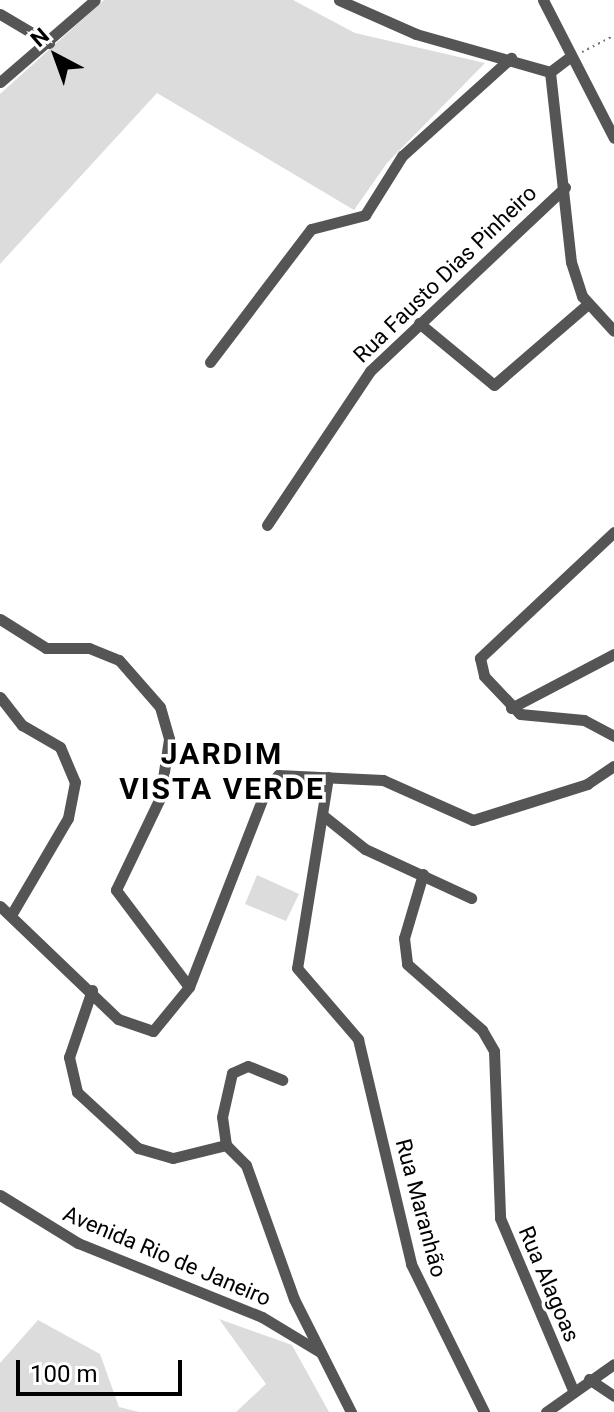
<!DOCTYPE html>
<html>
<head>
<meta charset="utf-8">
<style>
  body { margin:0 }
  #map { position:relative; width:614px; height:1412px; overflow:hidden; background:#fff; font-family:Roboto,sans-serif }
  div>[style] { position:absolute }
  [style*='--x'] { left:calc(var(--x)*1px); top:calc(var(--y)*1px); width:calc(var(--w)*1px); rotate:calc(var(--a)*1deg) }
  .green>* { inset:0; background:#dcdcdc }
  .path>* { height:2px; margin-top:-1px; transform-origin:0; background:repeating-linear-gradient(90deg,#777 0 2px,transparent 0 6px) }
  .minor>* { height:11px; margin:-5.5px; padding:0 5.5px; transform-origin:5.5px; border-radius:5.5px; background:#555 }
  span { translate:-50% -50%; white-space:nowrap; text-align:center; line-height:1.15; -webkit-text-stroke:7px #fff; paint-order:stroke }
  .street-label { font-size:22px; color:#000 }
  .district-label { font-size:30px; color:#000; font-weight:700; letter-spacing:2px }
  .north { position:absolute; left:16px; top:16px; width:80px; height:80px; -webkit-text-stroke:6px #fff; paint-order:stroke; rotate:319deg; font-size:22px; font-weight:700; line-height:32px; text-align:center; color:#000 }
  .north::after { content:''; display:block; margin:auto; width:28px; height:36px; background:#000; clip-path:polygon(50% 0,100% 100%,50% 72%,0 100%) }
  .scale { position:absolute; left:16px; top:1360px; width:166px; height:36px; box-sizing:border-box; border:4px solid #000; border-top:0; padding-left:10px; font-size:24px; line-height:28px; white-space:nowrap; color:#000; -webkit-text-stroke:6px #fff; paint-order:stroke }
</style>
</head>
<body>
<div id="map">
  <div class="green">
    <div style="clip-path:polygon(104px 0,293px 0,355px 33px,485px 63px,387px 163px,354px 210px,157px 93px,0 264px,0 94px)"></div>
    <div style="clip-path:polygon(257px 875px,299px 894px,286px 921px,245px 904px)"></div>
    <div style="clip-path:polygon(219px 1319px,292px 1345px,329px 1412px,236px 1412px,266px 1384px)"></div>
    <div style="clip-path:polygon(38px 1320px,100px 1354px,119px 1407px,139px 1412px,0 1412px,0 1363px)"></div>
  </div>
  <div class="path">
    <div style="--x:582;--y:52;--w:36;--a:-27"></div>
  </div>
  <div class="minor">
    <div style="--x:339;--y:0;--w:84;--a:23.8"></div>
    <div style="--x:416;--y:34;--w:139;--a:15.8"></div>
    <div style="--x:550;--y:72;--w:25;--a:-37"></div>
    <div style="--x:543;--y:0;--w:155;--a:62.8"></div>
    <div style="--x:0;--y:14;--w:57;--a:30.6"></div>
    <div style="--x:550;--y:72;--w:191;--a:83.7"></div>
    <div style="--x:571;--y:262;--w:36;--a:72"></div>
    <div style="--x:582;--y:296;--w:47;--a:47.6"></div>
    <div style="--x:0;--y:82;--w:125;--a:-40.8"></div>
    <div style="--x:419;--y:323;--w:97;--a:39.6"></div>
    <div style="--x:494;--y:385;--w:124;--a:-40.8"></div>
    <div style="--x:210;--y:362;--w:167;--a:-52.8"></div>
    <div style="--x:311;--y:229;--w:56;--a:-14.5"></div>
    <div style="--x:365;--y:215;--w:70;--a:-57.9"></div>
    <div style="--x:402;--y:156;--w:147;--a:-42"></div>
    <div style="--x:267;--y:525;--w:185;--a:-56.2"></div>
    <div style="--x:370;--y:371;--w:268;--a:-43.3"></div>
    <div style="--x:614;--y:532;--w:184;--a:136.8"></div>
    <div style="--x:480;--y:658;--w:18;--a:77"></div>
    <div style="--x:484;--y:676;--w:52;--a:46.5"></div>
    <div style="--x:520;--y:714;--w:64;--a:5.4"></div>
    <div style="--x:584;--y:720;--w:34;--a:28"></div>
    <div style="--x:0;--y:619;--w:54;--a:32.2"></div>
    <div style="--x:46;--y:648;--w:43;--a:0"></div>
    <div style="--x:89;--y:648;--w:32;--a:22"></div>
    <div style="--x:119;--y:660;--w:62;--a:48.9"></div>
    <div style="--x:160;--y:707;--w:33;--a:74"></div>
    <div style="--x:169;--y:739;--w:60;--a:98.7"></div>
    <div style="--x:160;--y:798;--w:102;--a:115.6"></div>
    <div style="--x:116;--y:890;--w:121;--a:53"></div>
    <div style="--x:0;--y:697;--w:36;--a:52"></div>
    <div style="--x:22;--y:725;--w:44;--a:30.1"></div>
    <div style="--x:60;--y:747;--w:38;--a:67"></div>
    <div style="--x:75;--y:782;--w:37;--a:101"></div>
    <div style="--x:68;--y:818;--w:113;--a:120.4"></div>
    <div style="--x:511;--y:708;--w:116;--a:-27.7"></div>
    <div style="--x:328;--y:777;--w:193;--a:99.2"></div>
    <div style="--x:297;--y:968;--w:94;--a:49.3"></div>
    <div style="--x:358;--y:1039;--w:231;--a:76.7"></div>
    <div style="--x:411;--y:1264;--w:165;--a:63.7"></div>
    <div style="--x:325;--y:817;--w:51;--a:38.7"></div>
    <div style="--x:365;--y:849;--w:117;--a:24.8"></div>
    <div style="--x:423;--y:874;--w:67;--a:106.5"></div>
    <div style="--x:404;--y:938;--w:26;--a:83"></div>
    <div style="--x:407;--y:964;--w:100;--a:41.3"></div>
    <div style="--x:482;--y:1030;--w:24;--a:60"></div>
    <div style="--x:494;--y:1051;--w:167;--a:87.9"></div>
    <div style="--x:500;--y:1218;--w:185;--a:67"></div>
    <div style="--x:0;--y:906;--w:163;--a:43.8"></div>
    <div style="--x:118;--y:1019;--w:37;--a:19"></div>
    <div style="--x:153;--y:1031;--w:57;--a:-50.7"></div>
    <div style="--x:189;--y:987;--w:212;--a:-68.7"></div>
    <div style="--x:266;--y:790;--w:19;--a:-51"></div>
    <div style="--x:278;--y:775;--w:105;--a:2.7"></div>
    <div style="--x:383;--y:780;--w:98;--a:24"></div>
    <div style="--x:473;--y:820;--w:120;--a:-17.5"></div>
    <div style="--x:587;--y:784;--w:32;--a:-34"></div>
    <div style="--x:92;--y:990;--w:71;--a:108.9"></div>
    <div style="--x:69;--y:1057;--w:36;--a:77"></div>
    <div style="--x:77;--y:1092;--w:83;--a:42.6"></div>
    <div style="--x:138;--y:1148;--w:36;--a:16"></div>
    <div style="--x:173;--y:1158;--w:55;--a:-13.8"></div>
    <div style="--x:226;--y:1145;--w:28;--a:45"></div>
    <div style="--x:246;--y:1165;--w:142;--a:70.3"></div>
    <div style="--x:294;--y:1299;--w:127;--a:63.2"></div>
    <div style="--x:226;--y:1145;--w:28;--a:-98"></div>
    <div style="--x:222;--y:1117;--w:45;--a:-77.2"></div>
    <div style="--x:232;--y:1073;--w:17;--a:-24"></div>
    <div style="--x:248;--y:1066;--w:37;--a:22"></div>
    <div style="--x:0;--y:1195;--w:92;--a:31.6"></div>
    <div style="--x:78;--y:1243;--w:198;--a:21.9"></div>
    <div style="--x:262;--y:1317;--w:68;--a:31.1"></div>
    <div style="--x:589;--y:1379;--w:30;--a:34"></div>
    <div style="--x:546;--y:1412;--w:83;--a:-35.2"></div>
  </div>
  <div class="street-label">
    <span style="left:445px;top:274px;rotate:-44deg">Rua Fausto Dias Pinheiro</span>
    <span style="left:421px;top:1208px;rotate:75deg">Rua Maranhão</span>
    <span style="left:167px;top:1256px;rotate:23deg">Avenida Rio de Janeiro</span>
    <span style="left:549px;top:1284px;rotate:67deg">Rua Alagoas</span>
  </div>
  <div class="district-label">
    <span style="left:222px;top:771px">JARDIM<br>VISTA VERDE</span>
  </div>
  <div class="north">N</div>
  <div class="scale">100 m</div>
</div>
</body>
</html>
